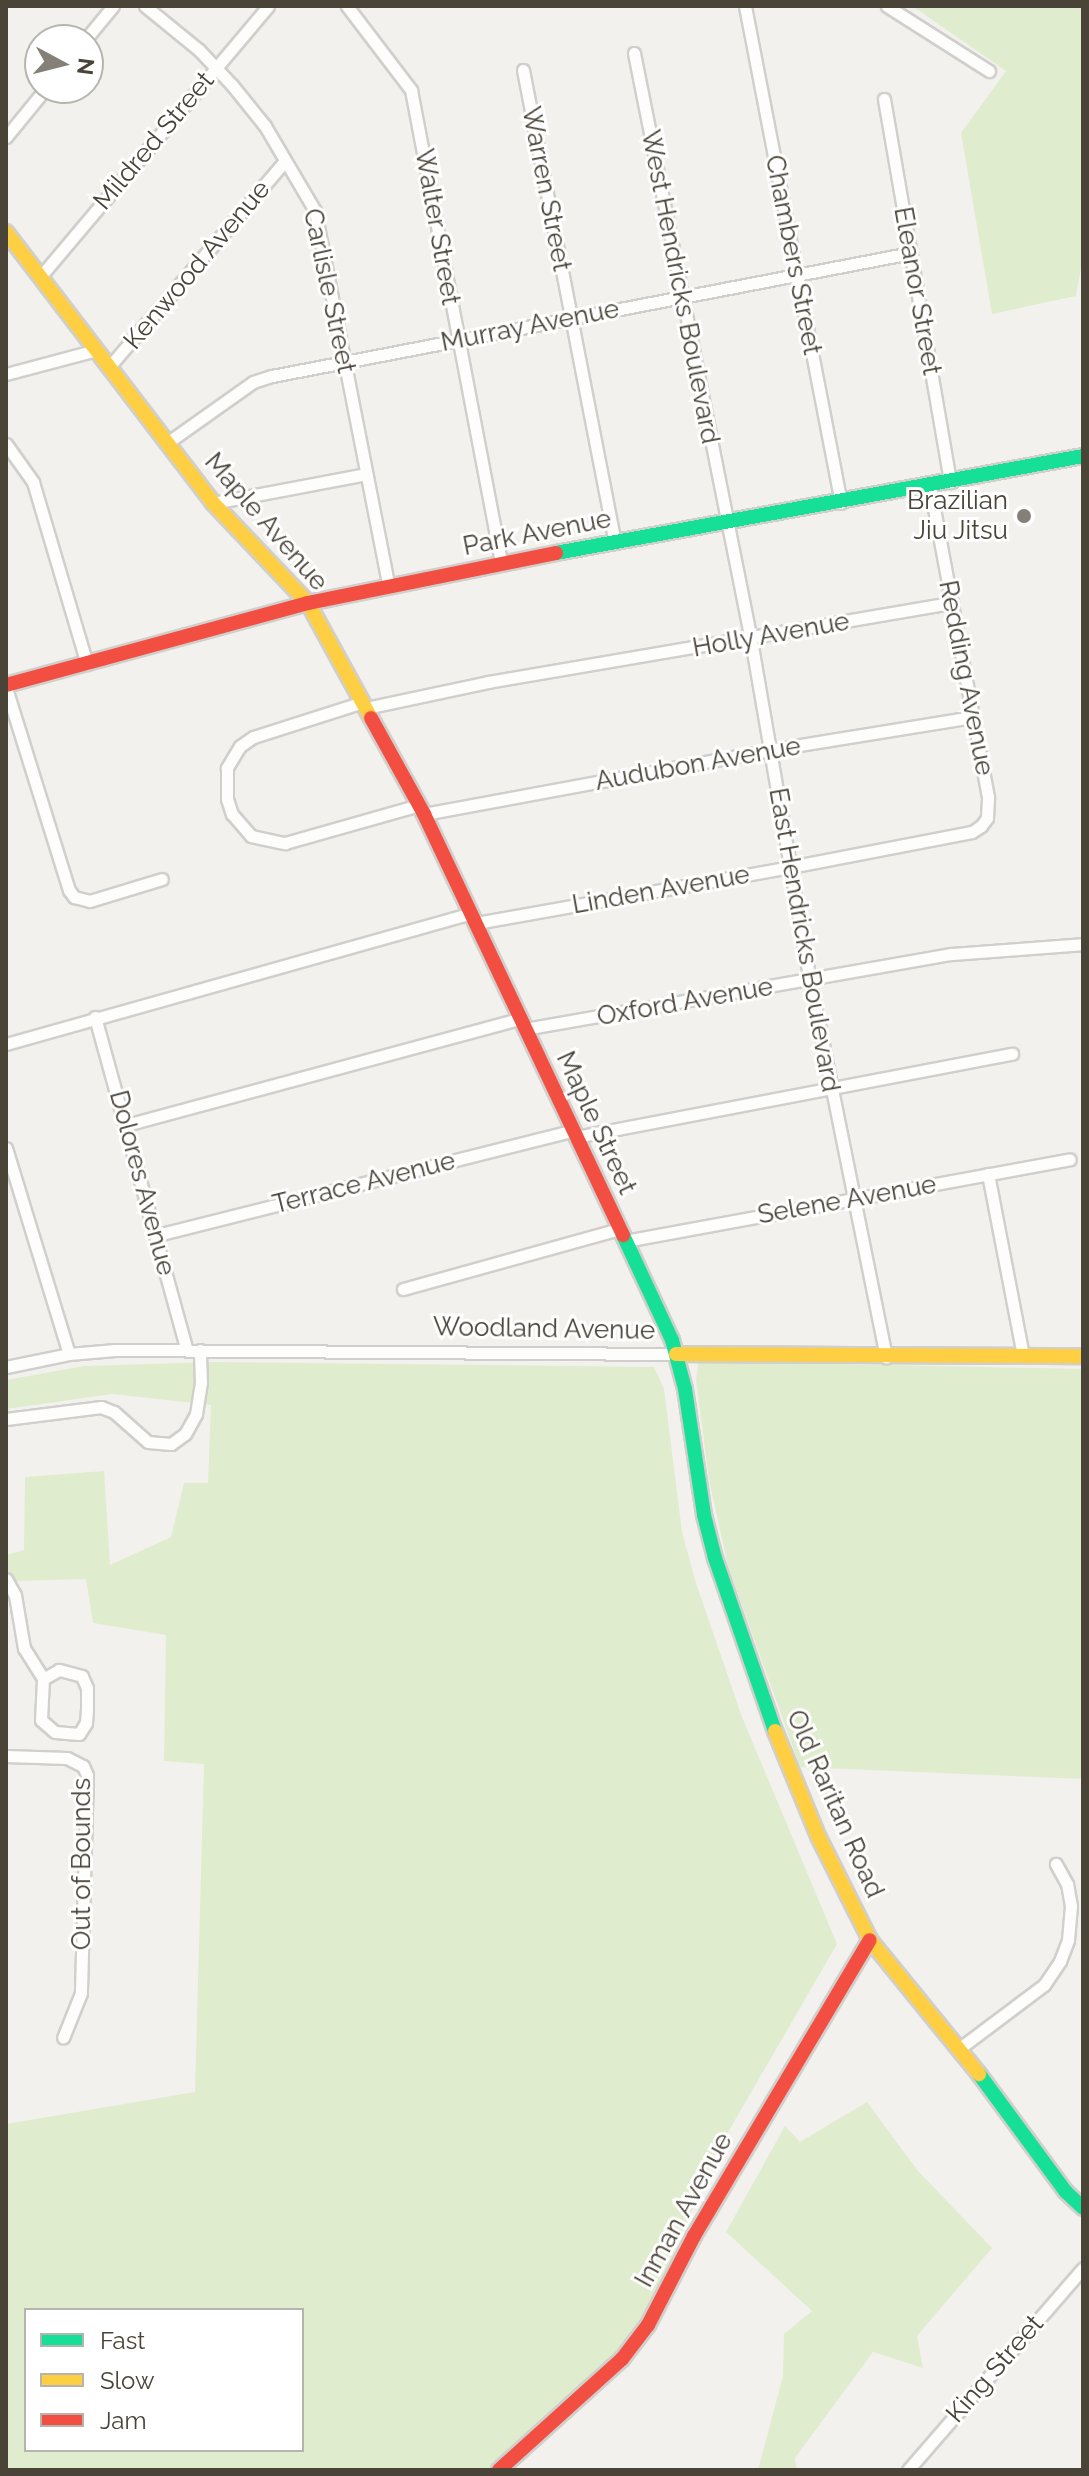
<!DOCTYPE html>
<html>
<head>
<meta charset="utf-8">
<style>
  body { margin:0 }
  #map { position:relative; width:1089px; height:2476px; overflow:hidden; background:#f3f1ed; font-family:Raleway,sans-serif }
  div>[style] { position:absolute }
  [style*='--x'] { left:calc(var(--x)*1px); top:calc(var(--y)*1px); width:calc(var(--w)*1px); rotate:calc(var(--a)*1deg) }
  .green>* { inset:0; background:#e0ecce }
  .roads { filter:drop-shadow(2px 0 #d1cfcb) drop-shadow(-2px 0 #d1cfcb) drop-shadow(0 2px #d1cfcb) drop-shadow(0 -2px #d1cfcb) }
  .street>* { height:11px; margin:-5.5px; padding:0 5.5px; transform-origin:5.5px; border-radius:5.5px; background:#fdfdfc }
  .fast>* { height:14px; margin:-7px; padding:0 7px; transform-origin:7px; border-radius:7px; background:#16e098 }
  .slow>* { height:14px; margin:-7px; padding:0 7px; transform-origin:7px; border-radius:7px; background:#ffcf43 }
  .jam>* { height:14px; margin:-7px; padding:0 7px; transform-origin:7px; border-radius:7px; background:#f24e42 }
  .dots>* { width:22px; height:22px; translate:-50% -50%; box-sizing:border-box; border:4px solid #fff; border-radius:50% }
  span { translate:-50% -50%; white-space:nowrap; text-align:center; line-height:1.15; -webkit-text-stroke:6px #fff; paint-order:stroke }
  .street-label { font-size:26px; color:#494338 }
  .poi-label { font-size:26px; color:#494338 }
  .right { translate:-100% -50%; text-align:right }
  .frame { position:absolute; inset:0; border:8px solid #494338; pointer-events:none }
  .legend { position:absolute; left:24px; top:2308px; width:280px; height:144px; box-sizing:border-box; background:#fff; border:2px solid #b6b4af; margin:0; padding:10px 14px; list-style:none; font-size:24px; color:#494338 }
  .legend li { display:flex; align-items:center; gap:16px; height:40px }
  .legend b { width:40px; border:2px solid #b6b4af }
  .north { position:absolute; left:24px; top:24px; width:80px; height:80px; box-sizing:border-box; background:#fff; border:2px solid #b6b4af; border-radius:50%; rotate:97deg; font-size:22px; font-weight:700; line-height:32px; text-align:center; color:#494338 }
  .north::after { content:''; display:block; margin:auto; width:28px; height:36px; background:#848077; clip-path:polygon(50% 0,100% 100%,50% 72%,0 100%) }
</style>
</head>
<body>
<div id="map">
  <div class="green">
    <div style="clip-path:polygon(912px 6px,1083px 6px,1083px 257px,1076px 296px,992px 314px,961px 133px,1006px 71px)"></div>
    <div style="clip-path:polygon(699px 1361px,1083px 1369px,1083px 1779px,800px 1767px,728px 1566px,709px 1480px,696px 1379px)"></div>
    <div style="clip-path:polygon(evenodd,213px 1362px,654px 1367px,664px 1389px,682px 1532px,695px 1580px,742px 1717px,837px 1944px,716px 2153px,648px 2315px,615px 2356px,488px 2470px,6px 2470px,6px 2124px,195px 2092px,204px 1764px,164px 1761px,166px 1635px,93px 1623px,86px 1579px,17px 1581px,6px 1568px,6px 1555px,24px 1550px,25px 1477px,104px 1471px,110px 1565px,171px 1537px,184px 1483px,208px 1483px,211px 1405px,112px 1394px,6px 1409px,6px 1380px,84px 1366px,213px 1362px,26px 2310px,302px 2310px,302px 2450px,26px 2450px,26px 2310px)"></div>
    <div style="clip-path:polygon(867px 2102px,918px 2171px,992px 2248px,917px 2336px,923px 2368px,873px 2352px,795px 2458px,797px 2470px,758px 2470px,783px 2376px,784px 2334px,812px 2311px,726px 2232px,785px 2126px,800px 2142px)"></div>
  </div>
  <div class="roads">
    <div class="street">
      <div style="--x:145;--y:6;--w:70;--a:39.2"></div>
      <div style="--x:199;--y:50;--w:48;--a:46.7"></div>
      <div style="--x:232;--y:85;--w:53;--a:51.2"></div>
      <div style="--x:265;--y:126;--w:99;--a:59.5"></div>
      <div style="--x:315;--y:211;--w:383;--a:78.9"></div>
      <div style="--x:347;--y:6;--w:106;--a:52.7"></div>
      <div style="--x:411;--y:90;--w:481;--a:79.2"></div>
      <div style="--x:745;--y:6;--w:506;--a:79.07"></div>
      <div style="--x:887;--y:6;--w:121;--a:32.5"></div>
      <div style="--x:85;--y:40;--w:44;--a:-50.5"></div>
      <div style="--x:634;--y:53;--w:599;--a:78.73"></div>
      <div style="--x:751;--y:640;--w:345;--a:80.2"></div>
      <div style="--x:810;--y:980;--w:385;--a:78.6"></div>
      <div style="--x:523;--y:70;--w:482;--a:79"></div>
      <div style="--x:884;--y:99;--w:389;--a:80.2"></div>
      <div style="--x:6;--y:137;--w:63;--a:-50.8"></div>
      <div style="--x:40;--y:277;--w:354;--a:-49.9"></div>
      <div style="--x:109;--y:367;--w:270;--a:-49.5"></div>
      <div style="--x:6;--y:374;--w:93;--a:-14.9"></div>
      <div style="--x:167;--y:443;--w:105;--a:-35.3"></div>
      <div style="--x:253;--y:382;--w:20;--a:-18"></div>
      <div style="--x:272;--y:376;--w:651;--a:-10.9"></div>
      <div style="--x:6;--y:444;--w:47;--a:54.6"></div>
      <div style="--x:33;--y:482;--w:190;--a:73.5"></div>
      <div style="--x:213;--y:503;--w:156;--a:-10.7"></div>
      <div style="--x:6;--y:688;--w:212;--a:72.7"></div>
      <div style="--x:69;--y:890;--w:9;--a:54"></div>
      <div style="--x:74;--y:897;--w:16;--a:14"></div>
      <div style="--x:90;--y:901;--w:75;--a:-17"></div>
      <div style="--x:363;--y:702;--w:115;--a:162.3"></div>
      <div style="--x:253;--y:737;--w:16;--a:145"></div>
      <div style="--x:240;--y:746;--w:26;--a:121"></div>
      <div style="--x:227;--y:768;--w:31;--a:90"></div>
      <div style="--x:227;--y:799;--w:16;--a:72"></div>
      <div style="--x:232;--y:814;--w:29;--a:49"></div>
      <div style="--x:251;--y:836;--w:35;--a:12"></div>
      <div style="--x:285;--y:843;--w:139;--a:-15.8"></div>
      <div style="--x:366;--y:708;--w:125;--a:-12"></div>
      <div style="--x:488;--y:682;--w:471;--a:-9.7"></div>
      <div style="--x:424;--y:814;--w:351;--a:-10.5"></div>
      <div style="--x:769;--y:750;--w:207;--a:-9.2"></div>
      <div style="--x:476;--y:923;--w:319;--a:-10.1"></div>
      <div style="--x:790;--y:867;--w:185;--a:-10.9"></div>
      <div style="--x:972;--y:832;--w:11;--a:-34"></div>
      <div style="--x:981;--y:826;--w:10;--a:-53"></div>
      <div style="--x:987;--y:818;--w:21;--a:-87"></div>
      <div style="--x:988;--y:797;--w:316;--a:-100.6"></div>
      <div style="--x:95;--y:1017;--w:345;--a:74.6"></div>
      <div style="--x:525;--y:1029;--w:433;--a:-10"></div>
      <div style="--x:951;--y:954;--w:132;--a:-4.3"></div>
      <div style="--x:6;--y:1044;--w:483;--a:-15.7"></div>
      <div style="--x:126;--y:1125;--w:408;--a:-15.1"></div>
      <div style="--x:575;--y:1137;--w:445;--a:-10.8"></div>
      <div style="--x:6;--y:1148;--w:215;--a:73"></div>
      <div style="--x:988;--y:1174;--w:185;--a:79.1"></div>
      <div style="--x:157;--y:1235;--w:428;--a:-14.1"></div>
      <div style="--x:625;--y:1241;--w:452;--a:-10.4"></div>
      <div style="--x:403;--y:1289;--w:224;--a:-15.5"></div>
      <div style="--x:6;--y:1367;--w:64;--a:-11.7"></div>
      <div style="--x:69;--y:1354;--w:46;--a:-5"></div>
      <div style="--x:115;--y:1350;--w:561;--a:0.41"></div>
      <div style="--x:6;--y:1419;--w:96;--a:-7.2"></div>
      <div style="--x:101;--y:1407;--w:14;--a:21"></div>
      <div style="--x:114;--y:1412;--w:45;--a:41.4"></div>
      <div style="--x:148;--y:1442;--w:23;--a:5"></div>
      <div style="--x:171;--y:1444;--w:17;--a:-36"></div>
      <div style="--x:185;--y:1434;--w:23;--a:-61"></div>
      <div style="--x:196;--y:1414;--w:31;--a:-81"></div>
      <div style="--x:201;--y:1383;--w:33;--a:-92"></div>
      <div style="--x:6;--y:1579;--w:18;--a:61"></div>
      <div style="--x:15;--y:1595;--w:54;--a:80.4"></div>
      <div style="--x:24;--y:1648;--w:36;--a:58"></div>
      <div style="--x:43;--y:1679;--w:41;--a:92.8"></div>
      <div style="--x:41;--y:1720;--w:18;--a:41"></div>
      <div style="--x:55;--y:1732;--w:24;--a:5"></div>
      <div style="--x:79;--y:1734;--w:13;--a:-58"></div>
      <div style="--x:86;--y:1723;--w:14;--a:-86"></div>
      <div style="--x:87;--y:1709;--w:21;--a:-90"></div>
      <div style="--x:87;--y:1688;--w:13;--a:-113"></div>
      <div style="--x:82;--y:1676;--w:24;--a:-165"></div>
      <div style="--x:59;--y:1670;--w:18;--a:151"></div>
      <div style="--x:6;--y:1756;--w:61;--a:1.9"></div>
      <div style="--x:67;--y:1758;--w:18;--a:27"></div>
      <div style="--x:83;--y:1766;--w:10;--a:66"></div>
      <div style="--x:87;--y:1775;--w:218;--a:91.6"></div>
      <div style="--x:81;--y:1993;--w:48;--a:111.8"></div>
      <div style="--x:960;--y:2048;--w:105;--a:-36.9"></div>
      <div style="--x:1044;--y:1985;--w:29;--a:-56"></div>
      <div style="--x:1060;--y:1961;--w:22;--a:-69"></div>
      <div style="--x:1068;--y:1940;--w:34;--a:-85"></div>
      <div style="--x:1071;--y:1906;--w:22;--a:-100"></div>
      <div style="--x:1067;--y:1884;--w:23;--a:-119"></div>
      <div style="--x:908;--y:2470;--w:267;--a:-49.1"></div>
    </div>
    <div class="fast">
      <div style="--x:556;--y:553;--w:536;--a:-10.43"></div>
      <div style="--x:623;--y:1235;--w:116;--a:65"></div>
      <div style="--x:672;--y:1340;--w:51;--a:75.1"></div>
      <div style="--x:685;--y:1389;--w:127;--a:81.4"></div>
      <div style="--x:704;--y:1515;--w:44;--a:75.7"></div>
      <div style="--x:715;--y:1558;--w:183;--a:70.9"></div>
      <div style="--x:979;--y:2074;--w:147;--a:53.6"></div>
      <div style="--x:1066;--y:2192;--w:23;--a:43"></div>
    </div>
    <div class="slow">
      <div style="--x:6;--y:232;--w:341;--a:52.6"></div>
      <div style="--x:213;--y:503;--w:138;--a:46.5"></div>
      <div style="--x:308;--y:603;--w:131;--a:61.3"></div>
      <div style="--x:676;--y:1354;--w:407;--a:0.3"></div>
      <div style="--x:775;--y:1731;--w:113;--a:67.7"></div>
      <div style="--x:818;--y:1836;--w:116;--a:63.4"></div>
      <div style="--x:870;--y:1940;--w:173;--a:50.9"></div>
    </div>
    <div class="jam">
      <div style="--x:6;--y:685;--w:313;--a:-15.2"></div>
      <div style="--x:308;--y:603;--w:253;--a:-11.4"></div>
      <div style="--x:371;--y:718;--w:110;--a:61.1"></div>
      <div style="--x:424;--y:814;--w:466;--a:64.7"></div>
      <div style="--x:499;--y:2470;--w:166;--a:-42.1"></div>
      <div style="--x:622;--y:2359;--w:43;--a:-52.6"></div>
      <div style="--x:648;--y:2325;--w:100;--a:-62.7"></div>
      <div style="--x:694;--y:2236;--w:344;--a:-59.3"></div>
    </div>
  </div>
  <div class="dots">
    <div style="left:1024px;top:516px;background:#848077"></div>
  </div>
  <div class="street-label">
    <span style="left:154px;top:141px;rotate:-50deg">Mildred Street</span>
    <span style="left:546px;top:189px;rotate:79deg">Warren Street</span>
    <span style="left:437px;top:227px;rotate:80deg">Walter Street</span>
    <span style="left:793px;top:255px;rotate:79deg">Chambers Street</span>
    <span style="left:197px;top:265px;rotate:-50deg">Kenwood Avenue</span>
    <span style="left:680px;top:287px;rotate:79deg">West Hendricks Boulevard</span>
    <span style="left:329px;top:291px;rotate:78deg">Carlisle Street</span>
    <span style="left:917px;top:291px;rotate:80deg">Eleanor Street</span>
    <span style="left:530px;top:326px;rotate:-11deg">Murray Avenue</span>
    <span style="left:266px;top:522px;rotate:49deg">Maple Avenue</span>
    <span style="left:537px;top:533px;rotate:-11deg">Park Avenue</span>
    <span style="left:771px;top:635px;rotate:-10deg">Holly Avenue</span>
    <span style="left:966px;top:678px;rotate:79deg">Redding Avenue</span>
    <span style="left:698px;top:764px;rotate:-10deg">Audubon Avenue</span>
    <span style="left:661px;top:890px;rotate:-10deg">Linden Avenue</span>
    <span style="left:804px;top:940px;rotate:80deg">East Hendricks Boulevard</span>
    <span style="left:685px;top:1002px;rotate:-10deg">Oxford Avenue</span>
    <span style="left:596px;top:1123px;rotate:65deg">Maple Street</span>
    <span style="left:142px;top:1183px;rotate:75deg">Dolores Avenue</span>
    <span style="left:364px;top:1183px;rotate:-14deg">Terrace Avenue</span>
    <span style="left:847px;top:1200px;rotate:-10deg">Selene Avenue</span>
    <span style="left:544px;top:1329px;rotate:1deg">Woodland Avenue</span>
    <span style="left:835px;top:1804px;rotate:66deg">Old Raritan Road</span>
    <span style="left:82px;top:1864px;rotate:-90deg">Out of Bounds</span>
    <span style="left:684px;top:2210px;rotate:-61deg">Inman Avenue</span>
    <span style="left:995px;top:2369px;rotate:-49deg">King Street</span>
  </div>
  <div class="poi-label">
    <span class="right" style="left:1008px;top:516px">Brazilian<br>Jiu Jitsu</span>
  </div>
  <div class="frame"></div>
  <ul class="legend">
  <li><b style="height:10px;background:#16e098"></b>Fast</li>
  <li><b style="height:10px;background:#ffcf43"></b>Slow</li>
  <li><b style="height:10px;background:#f24e42"></b>Jam</li>
  </ul>
  <div class="north">N</div>
</div>
</body>
</html>
